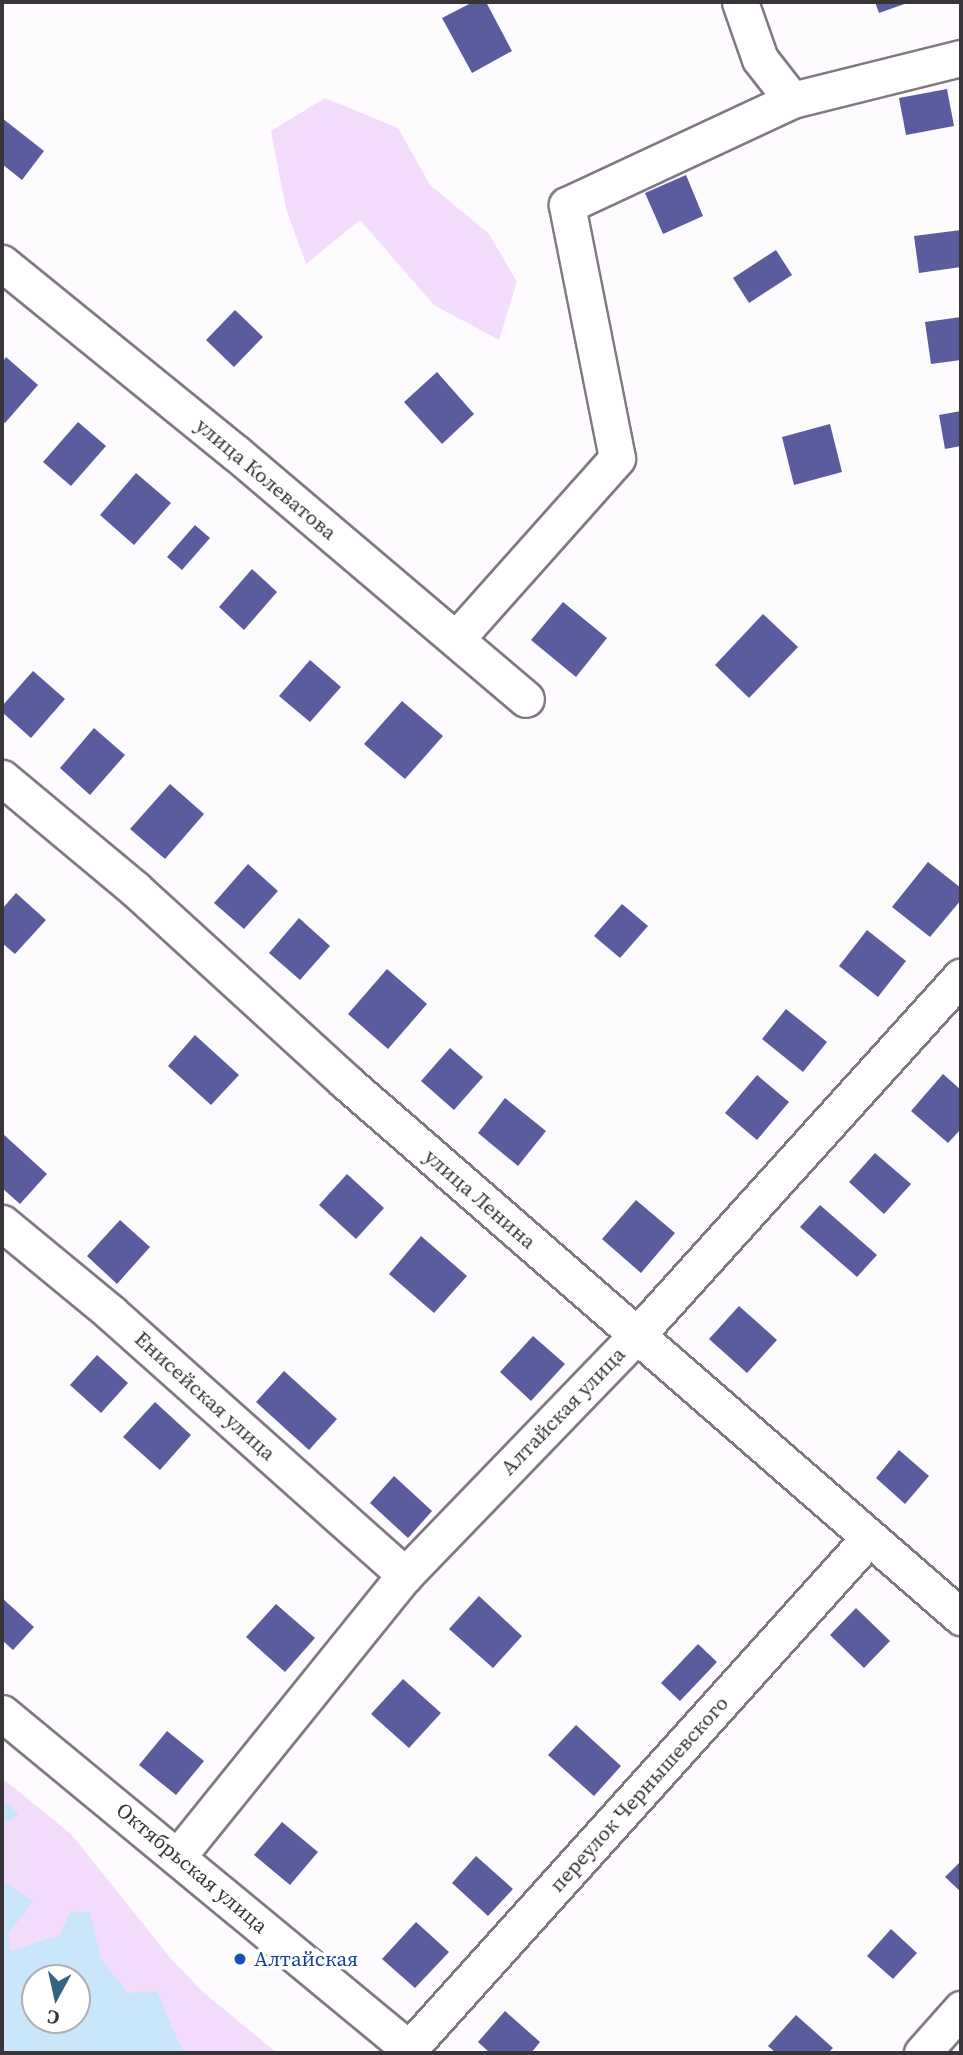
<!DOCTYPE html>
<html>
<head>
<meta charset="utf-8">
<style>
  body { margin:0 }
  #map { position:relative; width:963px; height:2055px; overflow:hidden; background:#fdfbfe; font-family:"Source Serif 4",serif }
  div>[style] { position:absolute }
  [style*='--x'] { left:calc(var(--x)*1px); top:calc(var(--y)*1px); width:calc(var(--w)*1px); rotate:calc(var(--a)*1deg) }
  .green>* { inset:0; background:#f3dcfc }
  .water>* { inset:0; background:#c9e6fa }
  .building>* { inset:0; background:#5a5c9e }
  .roads { filter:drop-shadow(2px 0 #817884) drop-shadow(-2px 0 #817884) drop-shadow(0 2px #817884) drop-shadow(0 -2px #817884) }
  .minor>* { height:35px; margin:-17.5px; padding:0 17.5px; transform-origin:17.5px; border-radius:17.5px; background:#fff }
  .dots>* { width:19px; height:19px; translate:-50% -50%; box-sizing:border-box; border:4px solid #fff; border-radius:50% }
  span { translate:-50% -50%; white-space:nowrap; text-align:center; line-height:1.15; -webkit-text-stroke:7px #fff; paint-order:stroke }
  .street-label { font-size:21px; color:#383439 }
  .transit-label { font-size:21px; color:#164399 }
  .left { translate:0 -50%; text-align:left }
  .frame { position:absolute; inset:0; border:4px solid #383439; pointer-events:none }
  .north { position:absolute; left:21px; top:1964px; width:70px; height:70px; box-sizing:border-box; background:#fff; border:2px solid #afaeb0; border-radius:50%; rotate:188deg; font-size:19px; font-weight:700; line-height:28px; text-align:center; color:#383439 }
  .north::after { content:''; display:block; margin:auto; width:24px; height:32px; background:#326481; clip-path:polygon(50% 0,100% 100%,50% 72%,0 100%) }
</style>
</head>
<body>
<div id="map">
  <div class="green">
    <div style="clip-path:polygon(325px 98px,398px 128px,430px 185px,489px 234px,517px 282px,499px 340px,434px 305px,360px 220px,306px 264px,286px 209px,271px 131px)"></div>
    <div style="clip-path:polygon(evenodd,2px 1778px,71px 1834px,173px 1961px,203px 1992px,277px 2053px,2px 2053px,2px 1778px,35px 1978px,77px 1978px,77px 2020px,35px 2020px,35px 1978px)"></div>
  </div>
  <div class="water">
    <div style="clip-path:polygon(2px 1800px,19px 1814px,2px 1825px)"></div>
    <div style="clip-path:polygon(evenodd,2px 1881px,33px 1901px,8px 1934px,10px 1951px,60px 1935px,71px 1911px,90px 1913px,101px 1959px,128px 1993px,157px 1991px,177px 2039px,186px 2053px,2px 2053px,2px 1881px,35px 1978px,77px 1978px,77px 2020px,35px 2020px,35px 1978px)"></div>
  </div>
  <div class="building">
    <div style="clip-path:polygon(473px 2px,486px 2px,512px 51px,472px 73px,442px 18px)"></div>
    <div style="clip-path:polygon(875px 2px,910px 2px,879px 13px)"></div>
    <div style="clip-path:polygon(947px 89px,954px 126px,906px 135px,899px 98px)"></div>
    <div style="clip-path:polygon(2px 118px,44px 151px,22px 180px,2px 164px)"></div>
    <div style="clip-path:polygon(686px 175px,703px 216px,663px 234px,645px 193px)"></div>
    <div style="clip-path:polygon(961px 230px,961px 267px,919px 273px,914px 236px)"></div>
    <div style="clip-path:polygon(776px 250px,792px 275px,749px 303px,733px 278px)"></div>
    <div style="clip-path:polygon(235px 310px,263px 337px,234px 367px,206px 340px)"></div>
    <div style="clip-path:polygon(961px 317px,961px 360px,931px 364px,925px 322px)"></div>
    <div style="clip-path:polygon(6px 357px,38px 385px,5px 423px,2px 421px,2px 363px)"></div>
    <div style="clip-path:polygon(437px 372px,474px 414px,442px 444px,404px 402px)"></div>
    <div style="clip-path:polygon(961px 411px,961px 446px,945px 449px,939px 415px)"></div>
    <div style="clip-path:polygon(78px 422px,106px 446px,71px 486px,43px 462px)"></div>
    <div style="clip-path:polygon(830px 424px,842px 472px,794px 485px,782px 437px)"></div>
    <div style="clip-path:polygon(136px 473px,171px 503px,134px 545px,100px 515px)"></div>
    <div style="clip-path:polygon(195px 525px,210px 538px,182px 570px,167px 557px)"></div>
    <div style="clip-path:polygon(252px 569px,277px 592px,244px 630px,219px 607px)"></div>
    <div style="clip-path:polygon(563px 602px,607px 638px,576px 677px,531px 640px)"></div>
    <div style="clip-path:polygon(763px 614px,798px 647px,749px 698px,715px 665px)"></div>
    <div style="clip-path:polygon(310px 660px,341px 687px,310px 722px,279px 696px)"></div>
    <div style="clip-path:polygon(33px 671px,65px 699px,31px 738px,2px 712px,2px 706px)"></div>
    <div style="clip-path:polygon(402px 701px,443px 736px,405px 779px,364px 744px)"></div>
    <div style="clip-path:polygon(94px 728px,125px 755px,90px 795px,60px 768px)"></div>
    <div style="clip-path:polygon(170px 784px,204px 814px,165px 859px,130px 829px)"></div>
    <div style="clip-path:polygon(928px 862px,961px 888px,961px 900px,930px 937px,892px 907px)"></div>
    <div style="clip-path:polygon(248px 864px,278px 891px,244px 929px,214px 903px)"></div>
    <div style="clip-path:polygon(16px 893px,46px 920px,15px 954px,2px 943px,2px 909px)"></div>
    <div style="clip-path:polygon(622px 904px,648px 926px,620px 958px,594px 936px)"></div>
    <div style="clip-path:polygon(299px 918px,330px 946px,300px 980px,269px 953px)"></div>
    <div style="clip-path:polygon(867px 930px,906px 961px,878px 997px,839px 966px)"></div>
    <div style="clip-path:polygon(387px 969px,427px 1004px,388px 1049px,348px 1014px)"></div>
    <div style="clip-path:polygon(786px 1009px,827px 1042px,803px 1072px,762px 1039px)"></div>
    <div style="clip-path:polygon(195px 1035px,239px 1075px,211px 1105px,168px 1066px)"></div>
    <div style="clip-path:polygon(450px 1048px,483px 1077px,454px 1110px,421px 1081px)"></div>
    <div style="clip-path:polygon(943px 1074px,961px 1090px,961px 1129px,948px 1143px,911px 1111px)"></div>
    <div style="clip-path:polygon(757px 1075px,789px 1102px,757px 1140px,725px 1113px)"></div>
    <div style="clip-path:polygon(505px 1098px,546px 1131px,518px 1166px,478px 1133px)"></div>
    <div style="clip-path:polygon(2px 1133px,47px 1174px,20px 1204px,2px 1188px)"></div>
    <div style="clip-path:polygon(875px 1153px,911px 1184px,884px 1214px,849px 1182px)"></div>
    <div style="clip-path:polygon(347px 1174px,384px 1208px,356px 1239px,319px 1205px)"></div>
    <div style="clip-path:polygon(636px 1200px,675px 1233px,641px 1273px,602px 1239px)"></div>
    <div style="clip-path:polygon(820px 1205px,877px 1255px,857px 1277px,800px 1227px)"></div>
    <div style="clip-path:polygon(120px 1220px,150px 1247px,117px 1284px,87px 1256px)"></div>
    <div style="clip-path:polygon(421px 1236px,467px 1276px,434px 1313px,389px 1274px)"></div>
    <div style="clip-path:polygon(739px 1306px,777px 1340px,747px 1373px,709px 1339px)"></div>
    <div style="clip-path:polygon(533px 1336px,565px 1364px,531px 1401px,500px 1372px)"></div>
    <div style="clip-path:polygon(97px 1355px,128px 1383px,101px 1413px,70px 1385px)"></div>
    <div style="clip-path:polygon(284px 1371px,337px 1419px,309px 1450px,256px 1402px)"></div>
    <div style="clip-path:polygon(155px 1402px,191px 1435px,160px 1470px,123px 1437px)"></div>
    <div style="clip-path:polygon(899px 1450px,929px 1476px,905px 1504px,876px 1478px)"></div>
    <div style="clip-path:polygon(394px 1476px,432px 1511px,408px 1538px,370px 1503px)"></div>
    <div style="clip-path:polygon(479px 1596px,522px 1636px,493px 1668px,449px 1629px)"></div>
    <div style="clip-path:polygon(2px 1598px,34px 1627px,13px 1650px,2px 1640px)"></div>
    <div style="clip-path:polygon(276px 1604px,315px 1638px,285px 1672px,246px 1637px)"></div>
    <div style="clip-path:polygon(856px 1608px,890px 1641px,864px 1668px,830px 1635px)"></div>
    <div style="clip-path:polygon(698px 1644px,717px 1662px,680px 1701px,661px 1683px)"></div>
    <div style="clip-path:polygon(403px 1679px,441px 1713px,409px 1748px,371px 1714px)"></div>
    <div style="clip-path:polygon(576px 1725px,621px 1766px,594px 1796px,548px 1755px)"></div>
    <div style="clip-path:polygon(167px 1731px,204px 1761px,176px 1795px,139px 1765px)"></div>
    <div style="clip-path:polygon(282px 1822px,318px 1852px,290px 1885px,254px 1855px)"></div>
    <div style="clip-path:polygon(476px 1856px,513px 1889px,488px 1916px,452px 1883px)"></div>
    <div style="clip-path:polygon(961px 1861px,961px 1892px,945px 1877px)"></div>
    <div style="clip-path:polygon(416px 1922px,449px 1952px,415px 1988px,382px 1959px)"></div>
    <div style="clip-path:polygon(891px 1929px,917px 1953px,893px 1979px,867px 1956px)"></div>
    <div style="clip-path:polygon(505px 2011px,540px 2042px,531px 2053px,490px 2053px,478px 2042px)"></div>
    <div style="clip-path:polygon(796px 2015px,833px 2048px,828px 2053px,776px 2053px,768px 2046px)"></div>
  </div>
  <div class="roads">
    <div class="minor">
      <div style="--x:740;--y:2;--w:60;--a:70.7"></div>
      <div style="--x:760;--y:59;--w:52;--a:52"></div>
      <div style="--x:2;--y:263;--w:301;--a:39.1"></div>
      <div style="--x:236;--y:453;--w:380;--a:40.3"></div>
      <div style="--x:456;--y:639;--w:242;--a:-48.3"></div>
      <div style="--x:617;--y:458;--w:258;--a:-101.2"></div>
      <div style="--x:567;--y:205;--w:248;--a:-25"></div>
      <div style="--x:792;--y:100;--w:174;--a:-14"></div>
      <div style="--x:2;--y:778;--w:173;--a:39.8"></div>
      <div style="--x:135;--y:889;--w:285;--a:42.4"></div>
      <div style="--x:345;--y:1081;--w:817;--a:41.03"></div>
      <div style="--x:2;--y:1223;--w:141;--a:39.5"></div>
      <div style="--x:111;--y:1313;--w:394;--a:41.7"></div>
      <div style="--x:2;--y:1713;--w:534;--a:39.53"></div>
      <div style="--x:178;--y:1856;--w:361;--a:-51.1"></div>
      <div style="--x:405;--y:1575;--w:334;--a:-46"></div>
      <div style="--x:637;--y:1335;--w:483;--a:-47.9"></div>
      <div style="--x:409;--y:2049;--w:686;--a:-48.01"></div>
      <div style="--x:922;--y:2053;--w:59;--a:-48.4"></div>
    </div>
  </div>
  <div class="dots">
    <div style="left:240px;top:1959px;background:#1a4fb4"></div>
  </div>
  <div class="street-label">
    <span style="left:266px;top:479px;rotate:40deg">улица Колеватова</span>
    <span style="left:480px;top:1199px;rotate:41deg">улица Ленина</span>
    <span style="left:205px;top:1396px;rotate:42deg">Енисейская улица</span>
    <span style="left:563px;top:1411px;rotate:-46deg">Алтайская улица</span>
    <span style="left:639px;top:1794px;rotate:-48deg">переулок Чернышевского</span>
    <span style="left:192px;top:1868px;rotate:40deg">Октябрьская улица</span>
  </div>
  <div class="transit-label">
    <span class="left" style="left:254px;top:1959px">Алтайская</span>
  </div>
  <div class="frame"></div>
  <div class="north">С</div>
</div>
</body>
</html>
